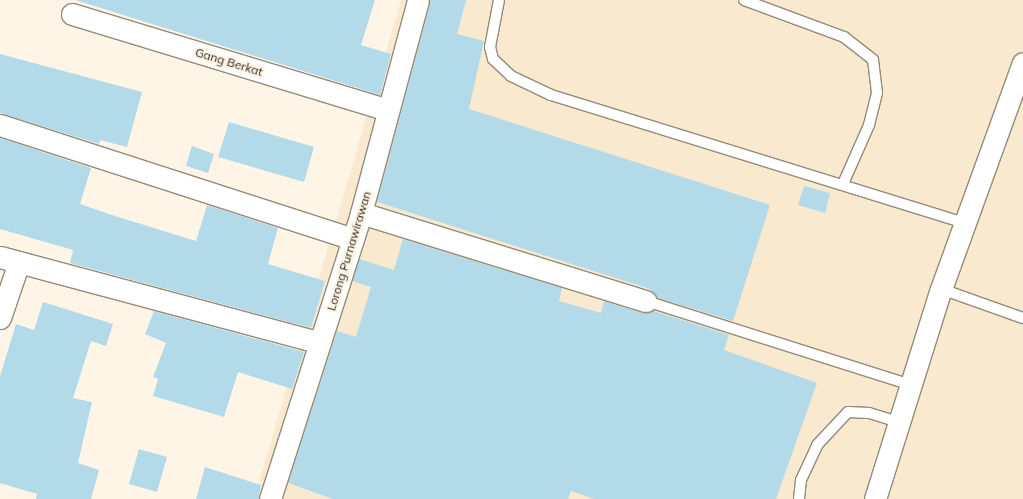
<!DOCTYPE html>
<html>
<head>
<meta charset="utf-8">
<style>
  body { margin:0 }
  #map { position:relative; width:1023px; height:499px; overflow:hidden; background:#fef5e6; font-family:Mulish,sans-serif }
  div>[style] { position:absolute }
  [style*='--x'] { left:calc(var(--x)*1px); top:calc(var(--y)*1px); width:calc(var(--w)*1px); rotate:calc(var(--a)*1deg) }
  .built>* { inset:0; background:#f8e9cf }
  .building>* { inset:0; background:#b3dae8 }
  .roads { filter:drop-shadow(1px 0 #948a78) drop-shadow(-1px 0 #948a78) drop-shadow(0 1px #948a78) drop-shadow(0 -1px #948a78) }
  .lane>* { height:10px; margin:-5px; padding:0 5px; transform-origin:5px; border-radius:5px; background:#fff }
  .street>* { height:21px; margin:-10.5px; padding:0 10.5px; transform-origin:10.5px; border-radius:10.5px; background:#fff }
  span { translate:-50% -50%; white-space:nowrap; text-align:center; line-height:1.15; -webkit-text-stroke:5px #fef5e6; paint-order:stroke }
  .street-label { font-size:12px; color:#2c2821 }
</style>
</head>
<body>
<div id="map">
  <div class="built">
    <div style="clip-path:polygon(401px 0,1023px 0,1023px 499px,254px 499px)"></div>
  </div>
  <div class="building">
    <div style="clip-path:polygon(75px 0,375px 0,361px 45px,391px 54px,380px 95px)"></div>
    <div style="clip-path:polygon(431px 0,466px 0,457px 34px,484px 41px,469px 109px,770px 205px,733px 321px,658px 298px,650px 289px,377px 202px)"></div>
    <div style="clip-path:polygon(0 54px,142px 92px,127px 147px,100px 140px,99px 144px,0 113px)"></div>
    <div style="clip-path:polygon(229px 122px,314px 147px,304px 182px,218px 157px)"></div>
    <div style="clip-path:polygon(0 138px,91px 168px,80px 204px,115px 216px,196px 241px,207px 205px,278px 228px,268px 264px,325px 281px,311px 328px,70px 263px,73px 250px,0 229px)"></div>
    <div style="clip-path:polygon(192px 146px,214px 154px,208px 173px,186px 166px)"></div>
    <div style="clip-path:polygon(804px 186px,830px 193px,825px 213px,798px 205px)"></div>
    <div style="clip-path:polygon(403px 239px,562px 288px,559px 301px,601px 313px,604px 301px,642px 313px,654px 311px,729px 335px,724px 350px,817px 383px,776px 499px,594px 499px,571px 491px,568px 499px,333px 499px,288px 483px,337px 331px,356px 337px,371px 287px,352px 281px,359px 259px,394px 270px)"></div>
    <div style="clip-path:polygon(43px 302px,113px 324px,106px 346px,91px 341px,73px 398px,92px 402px,78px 463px,99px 470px,91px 499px,36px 499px,37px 494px,0 483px,0 376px,16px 324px,34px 330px)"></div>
    <div style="clip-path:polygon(154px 311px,304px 352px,292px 389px,238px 372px,224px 417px,153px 396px,158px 379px,153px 377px,166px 343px,145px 334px)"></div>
    <div style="clip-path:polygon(139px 449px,167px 457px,157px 492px,129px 484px)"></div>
    <div style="clip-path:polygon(205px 467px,261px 485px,258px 499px,196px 499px)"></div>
  </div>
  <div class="roads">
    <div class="lane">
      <div style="--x:499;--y:0;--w:48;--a:100.8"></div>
      <div style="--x:490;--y:47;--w:12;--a:76"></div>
      <div style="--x:493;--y:59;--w:25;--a:43"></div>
      <div style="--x:511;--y:76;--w:44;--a:25.4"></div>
      <div style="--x:551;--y:95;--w:433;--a:17.2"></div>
      <div style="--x:744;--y:0;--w:107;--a:20.3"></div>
      <div style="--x:844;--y:37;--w:37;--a:38"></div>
      <div style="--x:873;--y:60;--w:33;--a:83"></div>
      <div style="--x:877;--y:93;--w:33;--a:104"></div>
      <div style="--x:869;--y:125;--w:64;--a:113.8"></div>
      <div style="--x:941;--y:289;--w:87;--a:19.5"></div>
      <div style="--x:646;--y:301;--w:278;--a:17.6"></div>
      <div style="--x:799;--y:499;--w:19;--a:-84"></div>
      <div style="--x:801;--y:480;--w:38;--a:-65"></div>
      <div style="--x:817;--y:445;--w:45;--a:-46.8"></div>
      <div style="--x:848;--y:412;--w:21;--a:3"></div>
      <div style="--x:869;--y:413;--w:31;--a:17"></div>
    </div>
    <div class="street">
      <div style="--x:72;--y:14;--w:329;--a:16.9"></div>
      <div style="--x:0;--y:125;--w:371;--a:17.9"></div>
      <div style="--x:361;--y:213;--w:298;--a:17.2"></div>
      <div style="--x:0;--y:257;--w:331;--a:15"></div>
      <div style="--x:0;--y:318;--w:59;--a:-71.3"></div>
      <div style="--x:270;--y:499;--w:300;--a:-72.3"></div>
      <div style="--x:361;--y:213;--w:220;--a:-75"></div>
      <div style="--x:875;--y:499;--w:220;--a:-72.6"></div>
      <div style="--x:941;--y:289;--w:240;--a:-70.1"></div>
    </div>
  </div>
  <div class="street-label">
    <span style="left:229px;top:62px;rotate:17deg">Gang Berkat</span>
    <span style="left:349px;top:251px;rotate:-73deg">Lorong Purnawirawan</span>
  </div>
</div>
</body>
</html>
